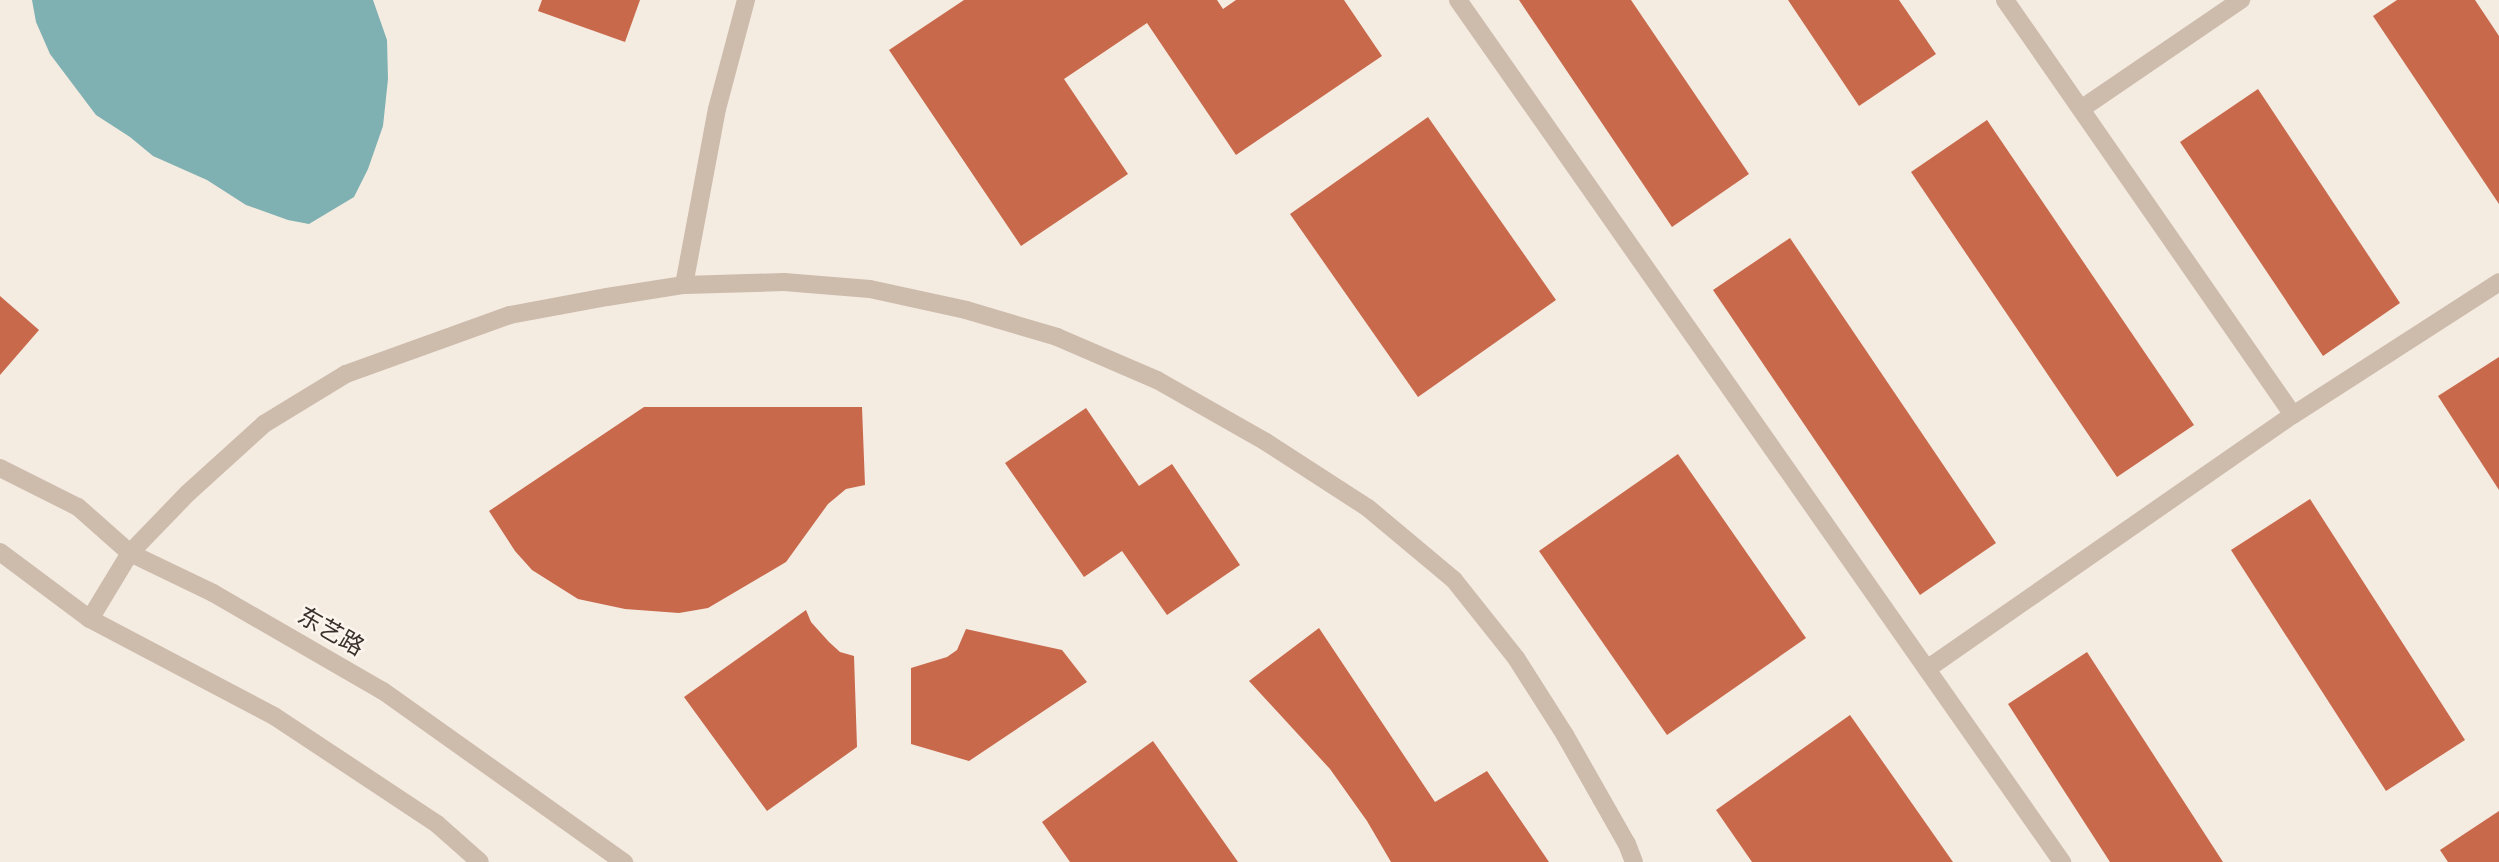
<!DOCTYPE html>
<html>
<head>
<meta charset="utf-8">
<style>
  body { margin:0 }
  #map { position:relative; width:2499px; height:862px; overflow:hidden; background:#f4ebe1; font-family:"Alegreya Sans","Noto Sans SC",sans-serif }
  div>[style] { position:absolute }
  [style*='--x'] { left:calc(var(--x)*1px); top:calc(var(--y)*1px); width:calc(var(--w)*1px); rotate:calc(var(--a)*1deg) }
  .water>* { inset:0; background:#7fb0b2 }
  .building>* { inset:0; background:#c8694b }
  .minor>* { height:18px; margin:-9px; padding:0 9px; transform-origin:9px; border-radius:9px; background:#cdbbac }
  .tertiary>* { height:18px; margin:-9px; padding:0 9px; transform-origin:9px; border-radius:9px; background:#cdbbac }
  span { translate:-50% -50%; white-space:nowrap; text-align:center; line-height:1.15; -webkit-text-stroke:5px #fbf5ee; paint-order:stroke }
  .street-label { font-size:24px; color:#3b302b }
</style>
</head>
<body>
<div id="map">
  <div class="water">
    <div style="clip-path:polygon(32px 0,373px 0,387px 40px,388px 79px,383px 126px,368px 169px,354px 197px,309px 224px,288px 220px,246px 205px,207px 180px,153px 156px,130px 137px,96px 115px,50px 54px,36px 22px)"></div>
  </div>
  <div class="building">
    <div style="clip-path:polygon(542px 0,640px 0,625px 42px,538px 11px)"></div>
    <div style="clip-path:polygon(964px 0,1217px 0,1223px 9px,1236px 0,1344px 0,1382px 56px,1236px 155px,1147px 23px,1064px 79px,1128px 174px,1021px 246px,889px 50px)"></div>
    <div style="clip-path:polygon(1519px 0,1631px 0,1749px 174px,1672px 227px)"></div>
    <div style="clip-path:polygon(1788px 0,1899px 0,1936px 54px,1859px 106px)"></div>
    <div style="clip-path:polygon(2397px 0,2475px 0,2499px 36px,2499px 204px,2373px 16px)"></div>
    <div style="clip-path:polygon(2258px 89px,2400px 303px,2323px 356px,2180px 142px)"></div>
    <div style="clip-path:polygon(1428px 117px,1556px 300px,1418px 397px,1290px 214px)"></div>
    <div style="clip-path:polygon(1987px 120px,2194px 425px,2117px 477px,1911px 172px)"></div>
    <div style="clip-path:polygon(1790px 238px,1996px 543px,1920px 595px,1713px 290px)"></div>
    <div style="clip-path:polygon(0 296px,39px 330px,0 375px)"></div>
    <div style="clip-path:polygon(2499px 357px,2499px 490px,2438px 396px)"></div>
    <div style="clip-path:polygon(644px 407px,862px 407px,865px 485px,846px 489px,828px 504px,786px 562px,708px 608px,679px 613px,625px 609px,578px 599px,532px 570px,515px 551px,489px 511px)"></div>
    <div style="clip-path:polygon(1086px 408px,1139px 486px,1172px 464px,1240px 565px,1167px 615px,1122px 551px,1084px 577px,1005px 463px)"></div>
    <div style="clip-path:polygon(1678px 454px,1806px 638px,1667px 735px,1539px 551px)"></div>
    <div style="clip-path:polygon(2310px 499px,2465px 740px,2386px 791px,2231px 550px)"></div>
    <div style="clip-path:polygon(806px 610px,811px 622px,829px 642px,840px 652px,854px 656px,857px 747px,767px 811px,684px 697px)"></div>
    <div style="clip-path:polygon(1319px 628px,1435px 802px,1487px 771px,1549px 862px,1391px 862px,1367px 821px,1330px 769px,1249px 681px)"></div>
    <div style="clip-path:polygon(966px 629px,1062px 650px,1087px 682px,969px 761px,911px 744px,911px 668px,947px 657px,957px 650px)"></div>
    <div style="clip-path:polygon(2087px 652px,2223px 862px,2110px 862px,2008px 704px)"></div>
    <div style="clip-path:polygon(1850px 715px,1953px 862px,1752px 862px,1716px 810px)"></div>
    <div style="clip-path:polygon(1153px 741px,1238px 862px,1070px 862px,1042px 822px)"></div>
    <div style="clip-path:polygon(2499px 811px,2499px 862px,2448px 862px,2440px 850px)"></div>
  </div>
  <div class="minor">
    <div style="--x:1458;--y:0;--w:1053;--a:54.98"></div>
    <div style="--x:2005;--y:0;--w:505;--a:55.24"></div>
    <div style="--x:2081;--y:109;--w:194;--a:-34.3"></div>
    <div style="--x:684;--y:285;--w:179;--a:-79.4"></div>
    <div style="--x:717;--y:109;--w:113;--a:-75.1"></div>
    <div style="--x:90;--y:619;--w:77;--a:-58.8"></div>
    <div style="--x:130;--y:553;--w:83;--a:-46"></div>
    <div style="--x:188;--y:493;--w:103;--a:-42.2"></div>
    <div style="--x:264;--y:424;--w:96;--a:-31.4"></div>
    <div style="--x:346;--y:374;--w:174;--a:-19.8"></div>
    <div style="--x:510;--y:315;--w:99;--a:-10.5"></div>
    <div style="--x:607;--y:297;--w:78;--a:-8.9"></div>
    <div style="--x:684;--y:285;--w:100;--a:-1.7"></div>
    <div style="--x:784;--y:282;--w:86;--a:4.7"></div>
    <div style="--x:870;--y:289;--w:98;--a:12.3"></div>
    <div style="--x:966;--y:310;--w:95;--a:16.5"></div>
    <div style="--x:1057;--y:337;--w:109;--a:23.3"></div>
    <div style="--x:1157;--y:380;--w:125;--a:29.6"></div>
    <div style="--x:1266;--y:442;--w:121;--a:32.9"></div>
    <div style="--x:1368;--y:508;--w:112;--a:39.9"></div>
    <div style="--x:1454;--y:580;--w:100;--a:51.5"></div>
    <div style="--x:1516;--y:658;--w:91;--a:57.5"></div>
    <div style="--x:1565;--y:735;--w:125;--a:60.4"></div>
    <div style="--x:1627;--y:844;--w:19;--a:69"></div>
    <div style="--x:1927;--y:669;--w:446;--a:-34.8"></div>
    <div style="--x:2293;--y:415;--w:245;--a:-32.8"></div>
  </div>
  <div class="tertiary">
    <div style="--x:0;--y:468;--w:87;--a:26.6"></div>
    <div style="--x:78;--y:507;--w:69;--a:41.5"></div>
    <div style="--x:130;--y:553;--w:92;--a:25.7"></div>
    <div style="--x:213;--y:593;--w:196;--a:30"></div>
    <div style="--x:383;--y:691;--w:296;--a:35.4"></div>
    <div style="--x:0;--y:552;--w:112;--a:36.7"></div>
    <div style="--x:90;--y:619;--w:208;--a:27.8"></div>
    <div style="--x:274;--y:716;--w:196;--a:33.5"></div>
    <div style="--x:437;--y:824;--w:57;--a:41.5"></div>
  </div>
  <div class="street-label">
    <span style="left:330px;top:633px;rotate:30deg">东艺路</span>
  </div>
</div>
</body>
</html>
